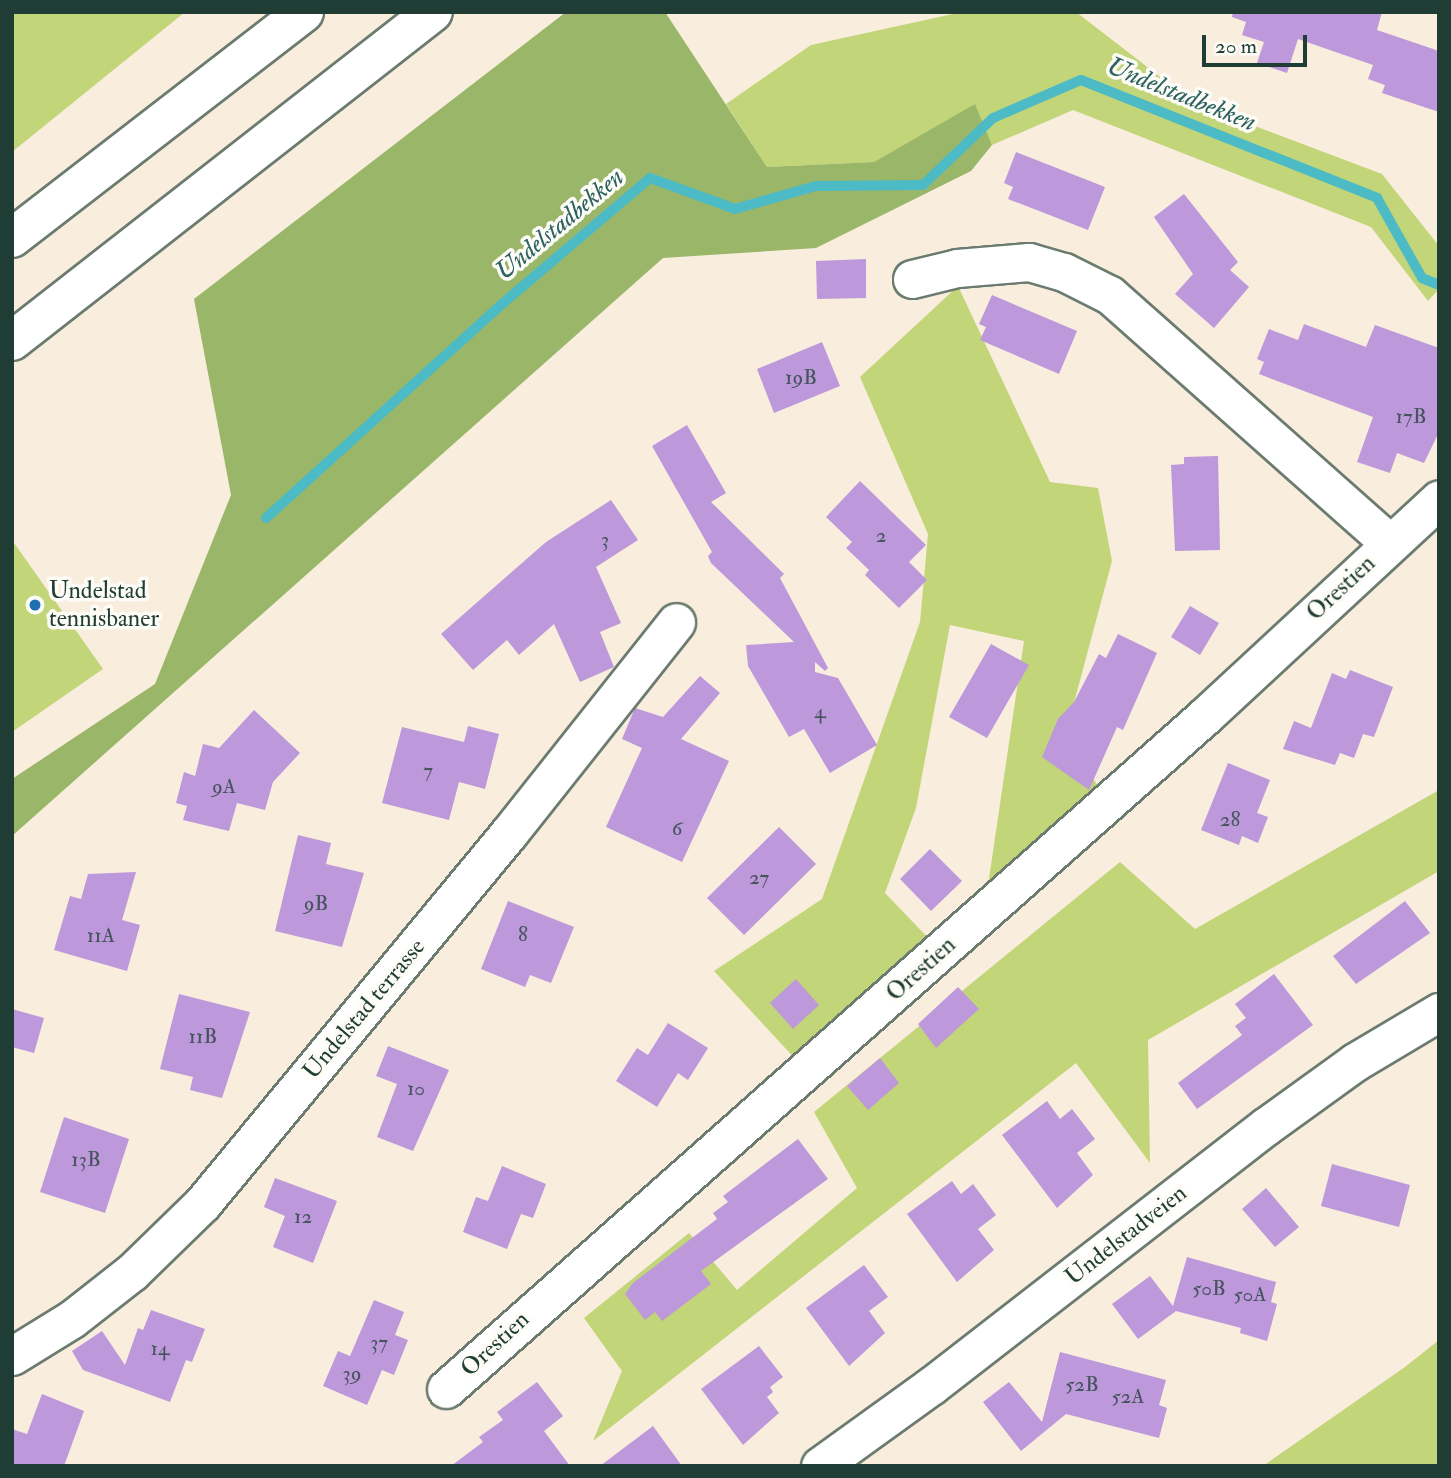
<!DOCTYPE html>
<html>
<head>
<meta charset="utf-8">
<style>
  body { margin:0 }
  #map { position:relative; width:1451px; height:1478px; overflow:hidden; background:#f9eddd; font-family:"IM FELL Double Pica",serif }
  div>[style] { position:absolute }
  [style*='--x'] { left:calc(var(--x)*1px); top:calc(var(--y)*1px); width:calc(var(--w)*1px); rotate:calc(var(--a)*1deg) }
  .green>* { inset:0; background:#c2d579 }
  .forest>* { inset:0; background:#99b669 }
  .stream>* { height:10px; margin:-5px; padding:0 5px; transform-origin:5px; border-radius:5px; background:#4dbbc5 }
  .building>* { inset:0; background:#bd98da }
  .roads { filter:drop-shadow(2px 0 #6b7b6f) drop-shadow(-2px 0 #6b7b6f) drop-shadow(0 2px #6b7b6f) drop-shadow(0 -2px #6b7b6f) }
  .minor>* { height:37px; margin:-18.5px; padding:0 18.5px; transform-origin:18.5px; border-radius:18.5px; background:#fff }
  .motorway>* { height:38px; margin:-19px; padding:0 19px; transform-origin:19px; border-radius:19px; background:#fff }
  .dots>* { width:19px; height:19px; translate:-50% -50%; box-sizing:border-box; border:4px solid #fdfcf7; border-radius:50% }
  span { translate:-50% -50%; white-space:nowrap; text-align:center; line-height:1.15; -webkit-text-stroke:7px #fdfcf7; paint-order:stroke }
  .number-label { font-size:21px; color:#46545e }
  .number-label span { -webkit-text-stroke-width:0 }
  .street-label { font-size:24px; color:#1f3d34 }
  .poi-label { font-size:24px; color:#1f3d34 }
  .left { translate:0 -50%; text-align:left }
  .water-label { font-size:26px; color:#2d6360; font-style:italic }
  .frame { position:absolute; inset:0; border:14px solid #1f3d34; pointer-events:none }
  .scale { position:absolute; left:1202px; top:35px; width:105px; height:32px; box-sizing:border-box; border:4px solid #1f3d34; border-top:0; padding-left:9px; font-size:21px; line-height:24px; white-space:nowrap; color:#1f3d34; -webkit-text-stroke:5px #fdfcf7; paint-order:stroke }
</style>
</head>
<body>
<div id="map">
  <div class="green">
    <div style="clip-path:polygon(12px 12px,185px 12px,12px 152px)"></div>
    <div style="clip-path:polygon(962px 12px,1076px 12px,1194px 103px,1382px 174px,1439px 246px,1439px 289px,1428px 301px,1371px 227px,1073px 110px,992px 145px,975px 105px,874px 162px,767px 167px,726px 104px,811px 45px)"></div>
    <div style="clip-path:polygon(958px 286px,1050px 482px,1098px 488px,1112px 561px,1064px 740px,1102px 791px,986px 899px,1024px 641px,950px 625px,916px 808px,885px 893px,935px 945px,800px 1064px,714px 971px,822px 899px,920px 622px,928px 534px,860px 377px)"></div>
    <div style="clip-path:polygon(12px 540px,103px 669px,12px 732px)"></div>
    <div style="clip-path:polygon(1439px 790px,1439px 871px,1148px 1040px,1150px 1163px,1076px 1063px,593px 1441px,622px 1371px,584px 1318px,689px 1233px,737px 1290px,857px 1188px,814px 1112px,1120px 862px,1195px 929px)"></div>
    <div style="clip-path:polygon(1439px 1340px,1439px 1466px,1263px 1466px,1405px 1367px)"></div>
  </div>
  <div class="forest">
    <div style="clip-path:polygon(566px 12px,665px 12px,767px 167px,874px 162px,975px 104px,992px 145px,971px 171px,816px 248px,663px 258px,12px 836px,12px 779px,155px 684px,231px 495px,194px 299px)"></div>
  </div>
  <div class="stream">
    <div style="--x:266;--y:518;--w:319;--a:-42.2"></div>
    <div style="--x:502;--y:304;--w:194;--a:-40.4"></div>
    <div style="--x:650;--y:178;--w:90;--a:20"></div>
    <div style="--x:735;--y:209;--w:84;--a:-15.9"></div>
    <div style="--x:816;--y:186;--w:107;--a:-0.5"></div>
    <div style="--x:923;--y:185;--w:97;--a:-43.7"></div>
    <div style="--x:993;--y:118;--w:96;--a:-23.4"></div>
    <div style="--x:1081;--y:80;--w:319;--a:21.7"></div>
    <div style="--x:1377;--y:198;--w:92;--a:60.6"></div>
    <div style="--x:1422;--y:278;--w:18;--a:22"></div>
  </div>
  <div class="building">
    <div style="clip-path:polygon(1233px 12px,1382px 12px,1377px 30px,1439px 51px,1439px 112px,1382px 93px,1385px 85px,1368px 79px,1373px 65px,1298px 39px,1287px 73px,1257px 63px,1264px 42px,1242px 35px,1246px 22px,1232px 17px)"></div>
    <div style="clip-path:polygon(1016px 152px,1105px 187px,1088px 230px,1008px 199px,1013px 187px,1004px 183px)"></div>
    <div style="clip-path:polygon(1184px 194px,1238px 262px,1230px 270px,1249px 287px,1214px 328px,1175px 294px,1193px 274px,1154px 217px)"></div>
    <div style="clip-path:polygon(866px 259px,866px 298px,817px 299px,816px 261px)"></div>
    <div style="clip-path:polygon(992px 295px,1077px 331px,1059px 374px,980px 340px,986px 327px,979px 324px)"></div>
    <div style="clip-path:polygon(1304px 324px,1366px 347px,1375px 325px,1439px 348px,1439px 432px,1424px 463px,1397px 453px,1390px 473px,1357px 462px,1373px 417px,1259px 374px,1264px 362px,1257px 359px,1269px 329px,1298px 340px)"></div>
    <div style="clip-path:polygon(822px 342px,840px 386px,774px 413px,757px 369px)"></div>
    <div style="clip-path:polygon(687px 425px,726px 493px,711px 502px,784px 574px,780px 578px,828px 668px,825px 671px,815px 662px,815px 672px,838px 678px,877px 745px,830px 773px,804px 729px,789px 737px,748px 666px,746px 645px,794px 642px,711px 563px,708px 556px,712px 552px,652px 446px)"></div>
    <div style="clip-path:polygon(1218px 456px,1220px 550px,1175px 551px,1171px 465px,1184px 464px,1184px 457px)"></div>
    <div style="clip-path:polygon(860px 481px,926px 545px,909px 562px,927px 580px,899px 608px,865px 575px,869px 570px,846px 548px,852px 542px,826px 517px)"></div>
    <div style="clip-path:polygon(611px 500px,638px 540px,596px 567px,621px 623px,600px 632px,614px 667px,580px 682px,554px 624px,519px 655px,507px 640px,473px 670px,441px 634px,546px 542px)"></div>
    <div style="clip-path:polygon(1190px 606px,1219px 623px,1200px 655px,1171px 637px)"></div>
    <div style="clip-path:polygon(1118px 634px,1157px 653px,1123px 730px,1117px 727px,1089px 790px,1042px 757px,1058px 719px,1074px 702px,1099px 654px,1106px 658px)"></div>
    <div style="clip-path:polygon(991px 644px,1029px 665px,987px 738px,949px 717px)"></div>
    <div style="clip-path:polygon(1350px 670px,1393px 687px,1374px 737px,1363px 734px,1354px 758px,1340px 753px,1335px 765px,1283px 749px,1294px 721px,1311px 728px,1332px 673px,1346px 679px)"></div>
    <div style="clip-path:polygon(700px 676px,720px 693px,681px 739px,729px 761px,682px 862px,606px 827px,642px 748px,622px 739px,635px 708px,663px 717px)"></div>
    <div style="clip-path:polygon(254px 710px,300px 753px,273px 782px,265px 810px,237px 803px,229px 831px,183px 820px,187px 806px,176px 803px,184px 772px,195px 776px,203px 744px,219px 748px)"></div>
    <div style="clip-path:polygon(468px 726px,499px 734px,485px 789px,459px 782px,449px 820px,382px 803px,402px 727px,464px 742px)"></div>
    <div style="clip-path:polygon(1228px 763px,1270px 780px,1257px 813px,1268px 817px,1258px 843px,1242px 836px,1239px 845px,1201px 830px)"></div>
    <div style="clip-path:polygon(779px 827px,816px 864px,744px 935px,707px 898px)"></div>
    <div style="clip-path:polygon(298px 835px,331px 843px,326px 864px,364px 873px,342px 947px,275px 931px)"></div>
    <div style="clip-path:polygon(930px 849px,962px 881px,931px 911px,900px 879px)"></div>
    <div style="clip-path:polygon(136px 872px,122px 920px,140px 925px,127px 971px,54px 950px,70px 896px,81px 899px,88px 874px)"></div>
    <div style="clip-path:polygon(508px 901px,574px 927px,551px 983px,530px 975px,525px 987px,481px 969px)"></div>
    <div style="clip-path:polygon(1405px 901px,1430px 933px,1356px 984px,1333px 956px)"></div>
    <div style="clip-path:polygon(1274px 974px,1313px 1025px,1197px 1109px,1178px 1083px,1242px 1035px,1235px 1026px,1246px 1018px,1235px 1004px)"></div>
    <div style="clip-path:polygon(796px 979px,819px 1005px,793px 1029px,770px 1003px)"></div>
    <div style="clip-path:polygon(958px 987px,979px 1009px,936px 1048px,918px 1024px)"></div>
    <div style="clip-path:polygon(179px 994px,250px 1012px,222px 1098px,190px 1090px,193px 1077px,160px 1069px)"></div>
    <div style="clip-path:polygon(12px 1009px,44px 1018px,34px 1053px,12px 1047px)"></div>
    <div style="clip-path:polygon(668px 1023px,708px 1048px,688px 1080px,678px 1073px,657px 1107px,616px 1081px,637px 1048px,648px 1055px)"></div>
    <div style="clip-path:polygon(388px 1046px,449px 1070px,413px 1151px,377px 1137px,397px 1084px,376px 1076px)"></div>
    <div style="clip-path:polygon(880px 1058px,899px 1083px,868px 1110px,847px 1086px)"></div>
    <div style="clip-path:polygon(1047px 1101px,1060px 1119px,1072px 1109px,1095px 1139px,1077px 1153px,1093px 1175px,1057px 1208px,1002px 1135px)"></div>
    <div style="clip-path:polygon(64px 1117px,129px 1139px,105px 1213px,40px 1192px)"></div>
    <div style="clip-path:polygon(798px 1139px,828px 1179px,701px 1271px,711px 1284px,662px 1321px,655px 1312px,645px 1320px,625px 1294px,633px 1283px,717px 1219px,713px 1213px,728px 1202px,723px 1196px)"></div>
    <div style="clip-path:polygon(1332px 1164px,1410px 1185px,1399px 1227px,1321px 1206px)"></div>
    <div style="clip-path:polygon(502px 1166px,546px 1184px,533px 1218px,521px 1214px,507px 1249px,463px 1232px,476px 1197px,488px 1201px)"></div>
    <div style="clip-path:polygon(275px 1178px,337px 1201px,313px 1263px,273px 1247px,285px 1216px,264px 1207px)"></div>
    <div style="clip-path:polygon(952px 1181px,961px 1194px,973px 1184px,996px 1215px,978px 1229px,994px 1250px,957px 1282px,907px 1214px)"></div>
    <div style="clip-path:polygon(1266px 1188px,1299px 1227px,1275px 1247px,1242px 1209px)"></div>
    <div style="clip-path:polygon(1187px 1257px,1276px 1282px,1271px 1302px,1277px 1304px,1267px 1341px,1240px 1333px,1241px 1328px,1176px 1311px,1138px 1339px,1112px 1304px,1150px 1276px,1173px 1306px)"></div>
    <div style="clip-path:polygon(864px 1265px,888px 1297px,869px 1311px,885px 1333px,849px 1366px,806px 1308px)"></div>
    <div style="clip-path:polygon(374px 1300px,404px 1312px,395px 1335px,408px 1340px,394px 1375px,382px 1370px,367px 1405px,323px 1386px,338px 1351px,350px 1356px)"></div>
    <div style="clip-path:polygon(151px 1310px,205px 1329px,192px 1362px,186px 1360px,170px 1402px,83px 1370px,72px 1351px,102px 1331px,125px 1365px,138px 1328px,143px 1330px)"></div>
    <div style="clip-path:polygon(759px 1346px,783px 1377px,770px 1387px,773px 1392px,767px 1397px,779px 1413px,743px 1445px,701px 1389px)"></div>
    <div style="clip-path:polygon(1060px 1352px,1166px 1380px,1159px 1405px,1167px 1408px,1159px 1438px,1066px 1414px,1021px 1451px,983px 1402px,1009px 1382px,1042px 1422px)"></div>
    <div style="clip-path:polygon(537px 1382px,563px 1416px,544px 1431px,570px 1466px,451px 1466px,483px 1442px,479px 1437px,503px 1420px,497px 1412px)"></div>
    <div style="clip-path:polygon(42px 1394px,84px 1411px,64px 1466px,12px 1466px,12px 1429px,27px 1434px)"></div>
    <div style="clip-path:polygon(653px 1426px,682px 1466px,600px 1466px)"></div>
  </div>
  <div class="roads">
    <div class="minor">
      <div style="--x:912;--y:279;--w:46;--a:-13.7"></div>
      <div style="--x:957;--y:268;--w:72;--a:-4.8"></div>
      <div style="--x:1029;--y:262;--w:36;--a:16"></div>
      <div style="--x:1064;--y:272;--w:51;--a:26.6"></div>
      <div style="--x:1110;--y:295;--w:373;--a:41.6"></div>
      <div style="--x:12;--y:1356;--w:70;--a:-31.7"></div>
      <div style="--x:72;--y:1319;--w:76;--a:-38.1"></div>
      <div style="--x:132;--y:1272;--w:98;--a:-44.2"></div>
      <div style="--x:202;--y:1204;--w:482;--a:-50.4"></div>
      <div style="--x:509;--y:833;--w:269;--a:-51.6"></div>
      <div style="--x:446;--y:1389;--w:1014;--a:-41.56"></div>
      <div style="--x:1205;--y:716;--w:319;--a:-42.8"></div>
      <div style="--x:820;--y:1466;--w:137;--a:-35.8"></div>
      <div style="--x:931;--y:1386;--w:423;--a:-37.8"></div>
      <div style="--x:1265;--y:1127;--w:111;--a:-35.8"></div>
      <div style="--x:1355;--y:1062;--w:98;--a:-30.8"></div>
    </div>
    <div class="motorway">
      <div style="--x:12;--y:238;--w:369;--a:-37.7"></div>
      <div style="--x:12;--y:341;--w:534;--a:-38.01"></div>
    </div>
  </div>
  <div class="dots">
    <div style="left:35px;top:605px;background:#1f6fb2"></div>
  </div>
  <div class="number-label">
    <span style="left:801px;top:378px">19B</span>
    <span style="left:1411px;top:417px">17B</span>
    <span style="left:881px;top:536px">2</span>
    <span style="left:605px;top:540px">3</span>
    <span style="left:820px;top:712px">4</span>
    <span style="left:428px;top:771px">7</span>
    <span style="left:224px;top:787px">9A</span>
    <span style="left:1230px;top:820px">28</span>
    <span style="left:677px;top:829px">6</span>
    <span style="left:759px;top:878px">27</span>
    <span style="left:316px;top:904px">9B</span>
    <span style="left:523px;top:935px">8</span>
    <span style="left:101px;top:936px">11A</span>
    <span style="left:203px;top:1037px">11B</span>
    <span style="left:416px;top:1089px">10</span>
    <span style="left:86px;top:1160px">13B</span>
    <span style="left:303px;top:1217px">12</span>
    <span style="left:1209px;top:1289px">50B</span>
    <span style="left:1250px;top:1295px">50A</span>
    <span style="left:379px;top:1343px">37</span>
    <span style="left:160px;top:1349px">14</span>
    <span style="left:352px;top:1374px">39</span>
    <span style="left:1082px;top:1385px">52B</span>
    <span style="left:1128px;top:1397px">52A</span>
  </div>
  <div class="street-label">
    <span style="left:1341px;top:588px;rotate:-43deg">Orestien</span>
    <span style="left:921px;top:969px;rotate:-42deg">Orestien</span>
    <span style="left:364px;top:1009px;rotate:-50deg">Undelstad terrasse</span>
    <span style="left:1126px;top:1235px;rotate:-38deg">Undelstadveien</span>
    <span style="left:495px;top:1344px;rotate:-43deg">Orestien</span>
  </div>
  <div class="poi-label">
    <span class="left" style="left:49px;top:605px">Undelstad<br>tennisbaner</span>
  </div>
  <div class="water-label">
    <span style="left:1181px;top:95px;rotate:22deg">Undelstadbekken</span>
    <span style="left:560px;top:225px;rotate:-40deg">Undelstadbekken</span>
  </div>
  <div class="frame"></div>
  <div class="scale">20 m</div>
</div>
</body>
</html>
